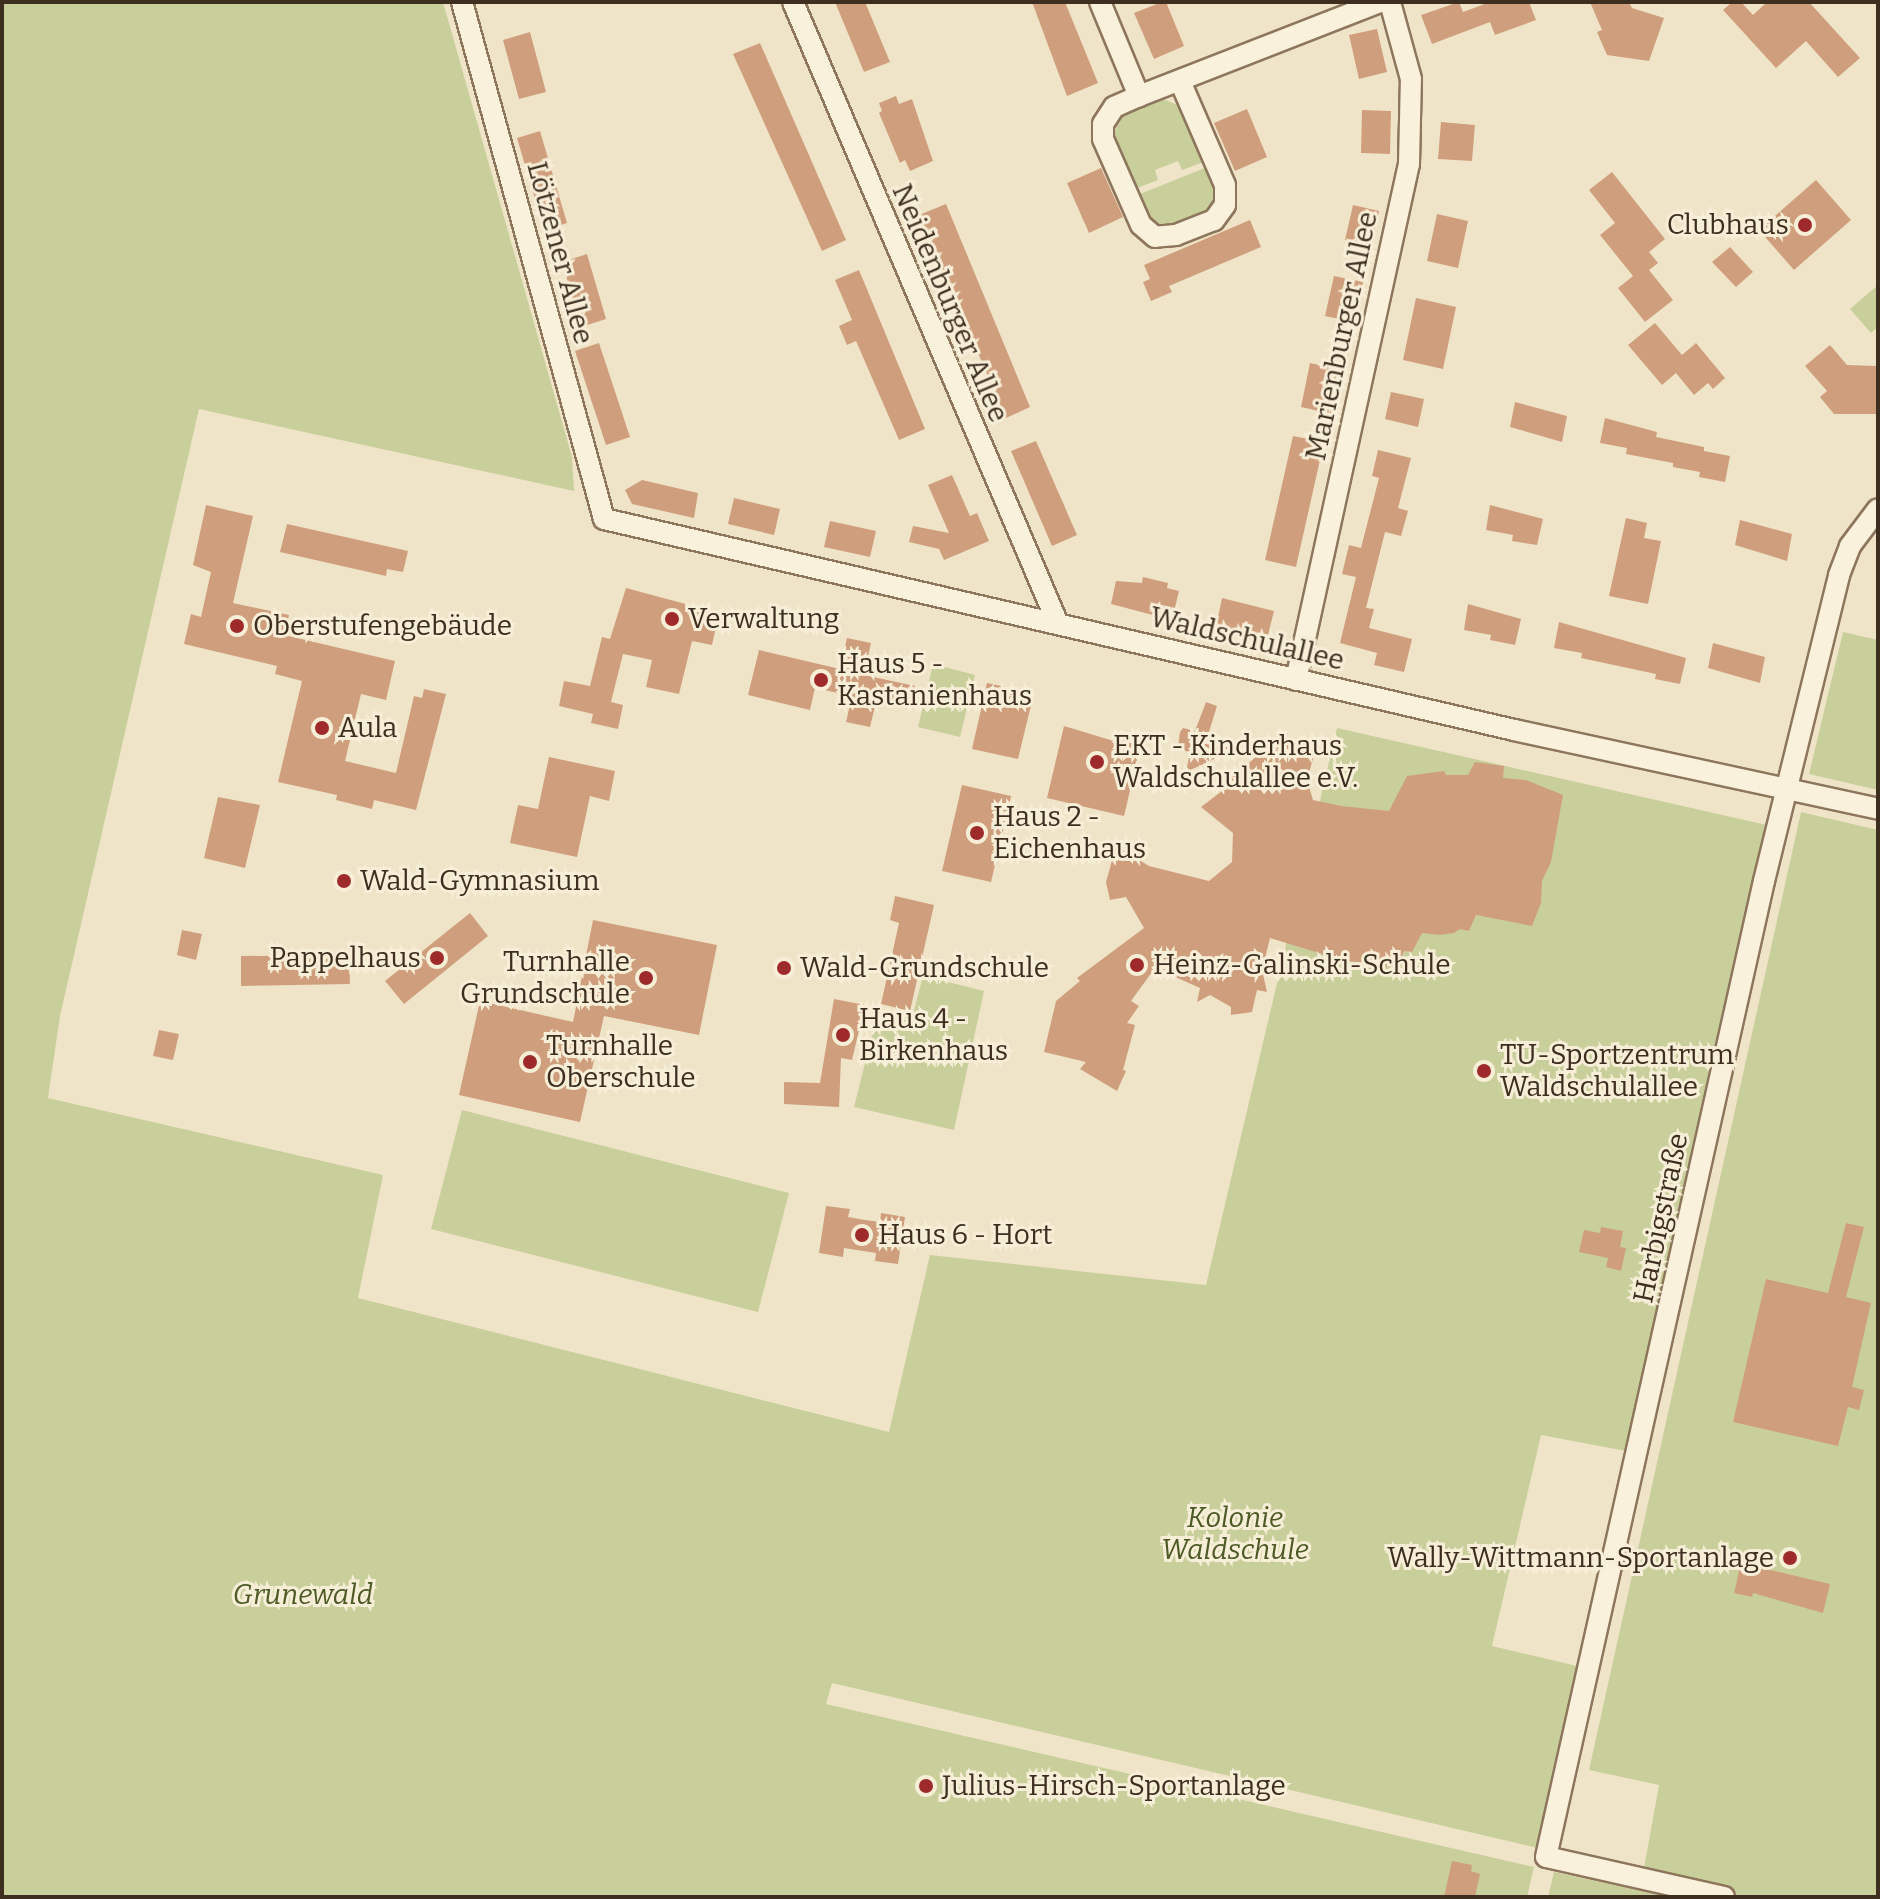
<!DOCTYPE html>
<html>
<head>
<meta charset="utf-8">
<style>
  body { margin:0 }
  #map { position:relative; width:1880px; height:1899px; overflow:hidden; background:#f0e4c8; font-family:Bitter,serif }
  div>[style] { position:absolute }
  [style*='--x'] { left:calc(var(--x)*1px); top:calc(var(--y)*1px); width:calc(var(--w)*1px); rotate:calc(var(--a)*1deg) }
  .green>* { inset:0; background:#c9cf9b }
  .building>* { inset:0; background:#cf9f7d }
  .roads { filter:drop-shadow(2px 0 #8d765c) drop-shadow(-2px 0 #8d765c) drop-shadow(0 2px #8d765c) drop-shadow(0 -2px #8d765c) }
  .street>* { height:20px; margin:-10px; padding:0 10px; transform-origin:10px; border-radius:10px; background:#faf1dc }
  .dots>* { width:22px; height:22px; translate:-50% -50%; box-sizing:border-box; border:4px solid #f7eed8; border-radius:50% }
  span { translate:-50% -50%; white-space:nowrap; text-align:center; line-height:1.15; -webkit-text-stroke:6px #f7eed8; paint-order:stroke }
  .poi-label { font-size:28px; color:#3d2e20 }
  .right { translate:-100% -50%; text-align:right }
  .left { translate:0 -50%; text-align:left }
  .street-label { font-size:28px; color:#3d2e20 }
  .park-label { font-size:28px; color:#4d5a26; font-style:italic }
  .frame { position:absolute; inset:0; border:4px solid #3d2e20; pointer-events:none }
</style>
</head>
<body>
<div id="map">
  <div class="green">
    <div style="clip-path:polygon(2px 2px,443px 2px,572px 457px,574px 491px,199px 409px,60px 1016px,48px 1098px,383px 1175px,358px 1298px,889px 1432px,930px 1255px,1206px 1285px,1337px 728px,1767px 825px,1626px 1451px,1541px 1435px,1492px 1646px,1577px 1666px,1538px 1848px,832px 1683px,826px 1704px,1534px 1867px,1527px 1897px,2px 1897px)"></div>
    <div style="clip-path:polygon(1160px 98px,1181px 106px,1209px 160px,1182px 170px,1178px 161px,1155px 170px,1158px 180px,1132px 190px,1114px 145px,1115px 130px,1126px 111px)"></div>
    <div style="clip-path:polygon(1212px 165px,1216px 196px,1210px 210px,1197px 222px,1159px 224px,1146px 216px,1135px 196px)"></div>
    <div style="clip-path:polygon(1878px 285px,1878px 327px,1871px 333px,1850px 309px)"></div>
    <div style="clip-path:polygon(1843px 632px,1878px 640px,1878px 790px,1809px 774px)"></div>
    <div style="clip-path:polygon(933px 664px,975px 675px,960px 737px,918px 727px)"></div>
    <div style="clip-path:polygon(1801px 812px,1878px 830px,1878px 1897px,1724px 1897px,1642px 1879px,1659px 1785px,1589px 1770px)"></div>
    <div style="clip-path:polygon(923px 976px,984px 991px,954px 1130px,854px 1107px,878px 1011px,912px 1018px)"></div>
    <div style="clip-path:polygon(462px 1110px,789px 1193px,758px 1312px,431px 1229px)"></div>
    <div style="clip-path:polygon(1554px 1872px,1669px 1897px,1548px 1897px)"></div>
  </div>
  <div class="building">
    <div style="clip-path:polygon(835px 2px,865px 2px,890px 62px,864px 72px)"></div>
    <div style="clip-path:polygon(1032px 2px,1065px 2px,1098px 83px,1067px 96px)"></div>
    <div style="clip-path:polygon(1162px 2px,1166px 2px,1184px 46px,1154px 59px,1134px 13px)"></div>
    <div style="clip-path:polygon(1459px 2px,1463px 12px,1490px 2px,1529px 2px,1536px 20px,1495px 35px,1490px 22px,1432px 44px,1421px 15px)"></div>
    <div style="clip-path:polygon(1590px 2px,1629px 2px,1632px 8px,1664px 18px,1649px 61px,1607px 55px,1597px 32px,1602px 30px)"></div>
    <div style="clip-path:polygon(1732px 2px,1741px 2px,1753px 15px,1767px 2px,1809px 2px,1860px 58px,1838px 77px,1806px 41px,1776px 68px,1723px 10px)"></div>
    <div style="clip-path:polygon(1377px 29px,1387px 72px,1359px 79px,1349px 35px)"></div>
    <div style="clip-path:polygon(530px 32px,546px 92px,519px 99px,503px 40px)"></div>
    <div style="clip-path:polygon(760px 43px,846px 240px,822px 251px,733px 54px)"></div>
    <div style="clip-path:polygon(896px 96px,899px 104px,912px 99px,933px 161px,910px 171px,905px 160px,900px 163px,879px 113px,882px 111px,879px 103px)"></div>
    <div style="clip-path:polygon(1247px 109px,1267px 157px,1235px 171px,1214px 123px)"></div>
    <div style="clip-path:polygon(1362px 110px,1391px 111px,1390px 154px,1361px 153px)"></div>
    <div style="clip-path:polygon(1441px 122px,1475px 125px,1472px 161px,1438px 159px)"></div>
    <div style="clip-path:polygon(540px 131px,567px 223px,544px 230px,517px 138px)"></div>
    <div style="clip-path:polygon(1101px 168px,1123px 217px,1089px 233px,1067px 183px)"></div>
    <div style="clip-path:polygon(1612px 172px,1665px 239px,1649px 252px,1658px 263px,1649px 270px,1673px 300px,1645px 322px,1618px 288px,1633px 276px,1600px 235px,1615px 223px,1589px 190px)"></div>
    <div style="clip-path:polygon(1816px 180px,1851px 220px,1794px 270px,1759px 230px)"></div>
    <div style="clip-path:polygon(946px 204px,1030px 407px,1006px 418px,919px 215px)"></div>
    <div style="clip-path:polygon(1353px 205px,1379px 211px,1370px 246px,1345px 240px)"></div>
    <div style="clip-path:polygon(1437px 214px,1468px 221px,1458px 268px,1427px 261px)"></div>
    <div style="clip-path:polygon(1250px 220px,1261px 247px,1169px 286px,1172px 292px,1151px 301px,1143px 282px,1150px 279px,1144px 265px)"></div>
    <div style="clip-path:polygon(1730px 247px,1753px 272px,1736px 287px,1712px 262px)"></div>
    <div style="clip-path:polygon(587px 254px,606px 319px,581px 327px,562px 262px)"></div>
    <div style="clip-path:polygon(859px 270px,925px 429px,899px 440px,856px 341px,847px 345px,839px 326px,852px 320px,835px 280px)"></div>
    <div style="clip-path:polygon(1334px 276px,1363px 282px,1354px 322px,1325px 316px)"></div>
    <div style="clip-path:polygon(1416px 298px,1456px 307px,1443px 369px,1403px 360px)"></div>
    <div style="clip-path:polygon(1655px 323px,1682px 355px,1696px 343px,1725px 378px,1713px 389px,1708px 383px,1694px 395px,1676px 373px,1662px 385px,1628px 345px)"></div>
    <div style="clip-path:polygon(599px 343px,630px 437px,606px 445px,575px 351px)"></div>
    <div style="clip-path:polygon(1830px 345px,1847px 365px,1878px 366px,1878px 414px,1834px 414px,1820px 397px,1827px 391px,1805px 366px)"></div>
    <div style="clip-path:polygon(1310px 363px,1342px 370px,1332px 414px,1301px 407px)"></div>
    <div style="clip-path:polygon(1391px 392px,1424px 399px,1418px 427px,1385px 419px)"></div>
    <div style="clip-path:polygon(1515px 402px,1567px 416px,1562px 442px,1510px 427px)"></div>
    <div style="clip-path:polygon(1605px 418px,1657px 432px,1656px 437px,1704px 447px,1704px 451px,1730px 456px,1725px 482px,1699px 477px,1700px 472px,1673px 467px,1673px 463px,1626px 454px,1627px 448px,1600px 443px)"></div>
    <div style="clip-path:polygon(1293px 436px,1324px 442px,1296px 567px,1265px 560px)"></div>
    <div style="clip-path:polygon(1036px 441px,1077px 535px,1052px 546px,1011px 451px)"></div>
    <div style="clip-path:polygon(1378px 450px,1411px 458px,1398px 508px,1408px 511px,1401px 536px,1385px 532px,1366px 608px,1374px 609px,1369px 628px,1412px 639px,1404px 672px,1374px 665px,1377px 653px,1340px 643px,1356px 577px,1342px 574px,1349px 545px,1361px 548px,1379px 478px,1372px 476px)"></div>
    <div style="clip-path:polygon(952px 475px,970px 516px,977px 513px,989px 541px,944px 560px,939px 549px,909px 542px,913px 526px,949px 533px,928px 485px)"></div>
    <div style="clip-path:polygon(642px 480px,698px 493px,694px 518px,632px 504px,625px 490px)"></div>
    <div style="clip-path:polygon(734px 498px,780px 509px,774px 535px,728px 524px)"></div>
    <div style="clip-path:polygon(206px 505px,253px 516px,233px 603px,289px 615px,284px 635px,395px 661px,386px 700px,361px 694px,345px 761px,396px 773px,414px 696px,422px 698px,424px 689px,446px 694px,416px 810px,374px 800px,372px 809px,336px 800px,337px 795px,278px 782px,302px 681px,275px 674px,277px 666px,184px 644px,191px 614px,201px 617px,211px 572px,193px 565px)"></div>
    <div style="clip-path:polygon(1490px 505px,1543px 519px,1537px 545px,1512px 541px,1513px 535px,1486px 530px)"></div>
    <div style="clip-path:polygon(1626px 518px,1647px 523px,1644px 538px,1661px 541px,1648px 604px,1609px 596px)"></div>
    <div style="clip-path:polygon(1740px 520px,1792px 534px,1787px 561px,1735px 545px)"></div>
    <div style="clip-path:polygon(830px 521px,876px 531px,870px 557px,824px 547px)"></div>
    <div style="clip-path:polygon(287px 524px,408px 551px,403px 572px,387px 569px,386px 576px,280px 552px)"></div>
    <div style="clip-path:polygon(1143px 577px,1168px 583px,1167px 588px,1179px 591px,1172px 620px,1111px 604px,1116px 581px,1142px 583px)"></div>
    <div style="clip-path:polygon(626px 588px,719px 613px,712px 645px,692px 641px,679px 694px,646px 687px,652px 660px,623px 654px,611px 702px,623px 705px,618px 729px,591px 723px,593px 714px,559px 706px,564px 681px,590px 686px,602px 637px,610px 639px)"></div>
    <div style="clip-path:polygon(1222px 598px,1274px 611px,1267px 639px,1216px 627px)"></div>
    <div style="clip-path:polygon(1468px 604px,1521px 619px,1515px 645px,1490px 640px,1491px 635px,1464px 630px)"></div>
    <div style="clip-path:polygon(1559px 622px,1686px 658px,1680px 684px,1655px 679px,1656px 674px,1581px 658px,1582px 653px,1554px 648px)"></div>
    <div style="clip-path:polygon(847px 638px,871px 643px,864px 675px,915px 686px,909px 709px,876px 702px,870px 727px,846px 722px,852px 696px,815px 688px,810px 710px,748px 695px,759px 650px,840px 669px)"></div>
    <div style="clip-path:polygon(1713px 643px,1765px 657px,1760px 683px,1708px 668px)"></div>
    <div style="clip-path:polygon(987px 683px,1034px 693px,1018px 759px,972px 749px)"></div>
    <div style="clip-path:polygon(1206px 702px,1217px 706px,1208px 735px,1236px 749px,1186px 772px,1190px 753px,1178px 747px,1180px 732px,1183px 728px,1195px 731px)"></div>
    <div style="clip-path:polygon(1064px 726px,1117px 742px,1117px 738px,1141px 744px,1124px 816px,1047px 798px)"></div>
    <div style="clip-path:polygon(1286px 741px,1293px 750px,1314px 755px,1307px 780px,1313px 800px,1341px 806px,1389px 811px,1407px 776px,1444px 771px,1446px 775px,1468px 775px,1475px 762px,1504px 766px,1503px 778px,1526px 780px,1563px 795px,1551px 862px,1542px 881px,1541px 903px,1532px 926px,1476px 915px,1469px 931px,1460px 929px,1454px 933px,1439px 935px,1422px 933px,1412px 952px,1404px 951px,1397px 968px,1342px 960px,1270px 938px,1262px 970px,1267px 992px,1257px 990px,1252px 1012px,1231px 1015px,1231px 1007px,1210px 995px,1197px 1002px,1200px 988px,1155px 968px,1131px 1001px,1139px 1006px,1127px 1023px,1135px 1025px,1123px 1070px,1126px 1071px,1117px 1091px,1080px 1069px,1086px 1062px,1044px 1052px,1056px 1001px,1080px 981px,1077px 978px,1144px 928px,1126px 897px,1110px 900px,1106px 882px,1116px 846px,1149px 866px,1209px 881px,1232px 862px,1233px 833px,1201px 807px,1222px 791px,1218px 787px,1256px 757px,1264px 758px)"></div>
    <div style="clip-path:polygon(549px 757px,615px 771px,609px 801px,590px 796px,577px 857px,510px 843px,518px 805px,538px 809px)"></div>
    <div style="clip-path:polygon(962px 785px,1011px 796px,991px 882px,942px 871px)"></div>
    <div style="clip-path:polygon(218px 797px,260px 805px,245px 868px,204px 858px)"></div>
    <div style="clip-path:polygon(895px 896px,934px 905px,910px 1011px,881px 1004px,899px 923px,890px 920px)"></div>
    <div style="clip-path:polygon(470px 913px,488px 936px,404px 1004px,385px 981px)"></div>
    <div style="clip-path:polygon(593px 920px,717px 945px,699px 1035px,604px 1016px,580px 1122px,459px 1095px,480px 1001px,573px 1022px)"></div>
    <div style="clip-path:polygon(182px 930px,202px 934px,196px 960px,177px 955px)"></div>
    <div style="clip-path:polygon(349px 955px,350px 984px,241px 986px,241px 956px)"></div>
    <div style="clip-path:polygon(834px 999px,865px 1005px,852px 1060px,841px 1058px,839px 1107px,784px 1104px,784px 1082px,820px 1083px)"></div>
    <div style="clip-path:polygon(159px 1030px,179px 1034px,173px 1060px,153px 1056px)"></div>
    <div style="clip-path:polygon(826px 1206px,850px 1209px,848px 1217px,865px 1220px,880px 1222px,881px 1213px,905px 1217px,898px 1264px,875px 1261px,876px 1253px,844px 1248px,843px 1257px,819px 1253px)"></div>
    <div style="clip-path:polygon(1846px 1223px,1864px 1227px,1846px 1297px,1871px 1303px,1852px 1387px,1864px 1390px,1859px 1410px,1848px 1407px,1838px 1446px,1733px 1422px,1766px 1279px,1828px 1293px)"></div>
    <div style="clip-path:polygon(1601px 1227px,1623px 1231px,1620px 1247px,1626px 1248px,1621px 1271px,1606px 1267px,1608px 1258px,1579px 1252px,1584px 1230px,1600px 1233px)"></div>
    <div style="clip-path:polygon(1741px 1563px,1830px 1584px,1823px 1613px,1753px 1593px,1752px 1597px,1734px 1593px)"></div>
    <div style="clip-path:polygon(1452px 1861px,1472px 1865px,1471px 1871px,1480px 1874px,1475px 1897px,1444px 1897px)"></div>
  </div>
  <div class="roads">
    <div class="street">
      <div style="--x:462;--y:2;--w:536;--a:74.64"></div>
      <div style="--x:604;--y:519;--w:934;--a:13.05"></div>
      <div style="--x:1514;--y:730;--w:372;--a:12.2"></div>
      <div style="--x:793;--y:2;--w:676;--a:66.92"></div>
      <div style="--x:1100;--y:2;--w:102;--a:67.5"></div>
      <div style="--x:1180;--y:81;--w:113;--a:66.6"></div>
      <div style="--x:1225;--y:185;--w:20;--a:90"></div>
      <div style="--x:1225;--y:205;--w:19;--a:126"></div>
      <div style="--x:1214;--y:220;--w:41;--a:158.5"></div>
      <div style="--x:1176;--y:235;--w:21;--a:175"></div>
      <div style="--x:1155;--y:237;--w:18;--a:-139"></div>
      <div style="--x:1141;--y:225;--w:94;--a:-113.8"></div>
      <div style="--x:1103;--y:139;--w:15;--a:-90"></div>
      <div style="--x:1103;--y:124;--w:20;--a:-57"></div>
      <div style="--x:1114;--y:107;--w:27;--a:-24"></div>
      <div style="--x:1139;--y:96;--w:259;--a:-21.3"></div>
      <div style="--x:1296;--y:680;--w:528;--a:-77.65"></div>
      <div style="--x:1409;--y:164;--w:85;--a:-88.7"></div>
      <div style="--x:1411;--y:79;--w:80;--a:-105.3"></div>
      <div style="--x:1724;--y:1897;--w:182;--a:-167.3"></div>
      <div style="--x:1546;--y:1857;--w:1000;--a:-77.41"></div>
      <div style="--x:1764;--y:881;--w:315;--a:-76.2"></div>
      <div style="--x:1839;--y:575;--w:31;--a:-69"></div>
      <div style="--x:1850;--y:546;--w:46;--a:-52.9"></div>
    </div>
  </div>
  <div class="dots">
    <div style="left:1805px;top:225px;background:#9e2a2b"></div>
    <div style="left:672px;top:619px;background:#9e2a2b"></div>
    <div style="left:237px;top:626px;background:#9e2a2b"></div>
    <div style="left:821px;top:680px;background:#9e2a2b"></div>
    <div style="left:322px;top:728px;background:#9e2a2b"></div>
    <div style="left:1097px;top:762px;background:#9e2a2b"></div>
    <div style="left:977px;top:833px;background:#9e2a2b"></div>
    <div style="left:344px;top:881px;background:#9e2a2b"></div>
    <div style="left:437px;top:958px;background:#9e2a2b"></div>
    <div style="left:1137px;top:965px;background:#9e2a2b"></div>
    <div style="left:784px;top:968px;background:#9e2a2b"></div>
    <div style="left:646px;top:978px;background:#9e2a2b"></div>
    <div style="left:843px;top:1035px;background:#9e2a2b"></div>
    <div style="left:530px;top:1062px;background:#9e2a2b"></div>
    <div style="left:1484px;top:1071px;background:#9e2a2b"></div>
    <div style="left:862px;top:1235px;background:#9e2a2b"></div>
    <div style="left:1790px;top:1558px;background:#9e2a2b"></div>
    <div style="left:926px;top:1786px;background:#9e2a2b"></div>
  </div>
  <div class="poi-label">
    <span class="right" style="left:1789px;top:225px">Clubhaus</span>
    <span class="left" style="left:688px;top:619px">Verwaltung</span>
    <span class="left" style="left:253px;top:626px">Oberstufengebäude</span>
    <span class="left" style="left:837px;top:680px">Haus 5 -<br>Kastanienhaus</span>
    <span class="left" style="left:338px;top:728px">Aula</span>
    <span class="left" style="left:1113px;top:762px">EKT - Kinderhaus<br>Waldschulallee e.V.</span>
    <span class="left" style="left:993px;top:833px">Haus 2 -<br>Eichenhaus</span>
    <span class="left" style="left:360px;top:881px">Wald-Gymnasium</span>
    <span class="right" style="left:421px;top:958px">Pappelhaus</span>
    <span class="right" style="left:630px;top:978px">Turnhalle<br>Grundschule</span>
    <span class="left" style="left:1153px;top:965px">Heinz-Galinski-Schule</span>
    <span class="left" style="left:800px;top:968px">Wald-Grundschule</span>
    <span class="left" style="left:859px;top:1035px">Haus 4 -<br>Birkenhaus</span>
    <span class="left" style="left:546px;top:1062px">Turnhalle<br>Oberschule</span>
    <span class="left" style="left:1500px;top:1071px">TU-Sportzentrum<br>Waldschulallee</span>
    <span class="left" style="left:878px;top:1235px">Haus 6 - Hort</span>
    <span class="right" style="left:1774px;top:1558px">Wally-Wittmann-Sportanlage</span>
    <span class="left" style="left:942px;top:1786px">Julius-Hirsch-Sportanlage</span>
  </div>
  <div class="street-label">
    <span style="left:560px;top:253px;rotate:75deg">Lötzener Allee</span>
    <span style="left:950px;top:303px;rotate:67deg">Neidenburger Allee</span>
    <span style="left:1342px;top:336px;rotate:-78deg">Marienburger Allee</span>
    <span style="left:1247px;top:639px;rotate:13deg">Waldschulallee</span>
    <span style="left:1661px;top:1218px;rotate:-78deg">Harbigstraße</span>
  </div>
  <div class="park-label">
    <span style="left:1235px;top:1534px">Kolonie<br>Waldschule</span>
    <span style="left:303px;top:1595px">Grunewald</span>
  </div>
  <div class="frame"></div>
</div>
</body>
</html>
